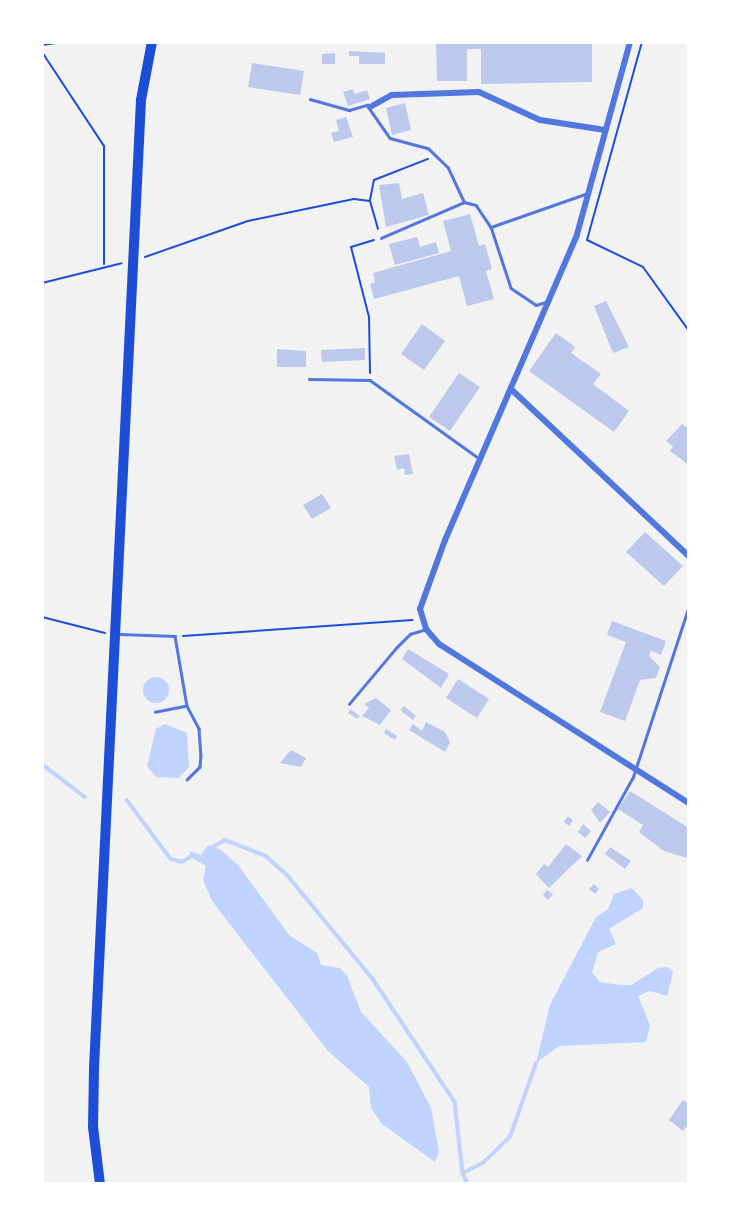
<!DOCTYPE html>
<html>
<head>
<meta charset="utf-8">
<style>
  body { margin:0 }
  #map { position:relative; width:731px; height:1226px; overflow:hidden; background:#f2f2f2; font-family:"Sofia Sans Condensed",sans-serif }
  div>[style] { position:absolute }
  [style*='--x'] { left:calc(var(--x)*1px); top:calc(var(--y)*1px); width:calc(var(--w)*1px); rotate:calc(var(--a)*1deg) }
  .water>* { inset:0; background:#bfd3fe }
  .round { border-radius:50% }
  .stream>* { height:3.5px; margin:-1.75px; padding:0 1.75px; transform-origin:1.75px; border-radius:1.75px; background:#bfd3fe }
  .building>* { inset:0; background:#bdc9ec }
  .path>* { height:2px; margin:-1px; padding:0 1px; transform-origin:1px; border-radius:1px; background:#1d4ed8 }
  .service>* { height:2.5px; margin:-1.25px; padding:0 1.25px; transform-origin:1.25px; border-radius:1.25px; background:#5277de }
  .minor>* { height:6px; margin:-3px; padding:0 3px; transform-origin:3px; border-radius:3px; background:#5277de }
  .primary>* { height:10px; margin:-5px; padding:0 5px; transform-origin:5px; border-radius:5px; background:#1d4ed8 }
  span { translate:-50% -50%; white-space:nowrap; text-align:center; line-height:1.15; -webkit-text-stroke:5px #fff; paint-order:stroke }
  .frame { position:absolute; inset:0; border:44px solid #fff; pointer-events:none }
</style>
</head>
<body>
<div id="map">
  <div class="water">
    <div class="round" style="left:143px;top:677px;width:26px;height:26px"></div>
    <div style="clip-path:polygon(165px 724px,187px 733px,189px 767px,179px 778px,156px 777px,147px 766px,156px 729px)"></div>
    <div style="clip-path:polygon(208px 845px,221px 850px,238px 865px,289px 935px,317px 953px,321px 965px,340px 968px,347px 976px,361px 1012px,407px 1062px,431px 1108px,439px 1152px,435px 1162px,382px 1124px,371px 1108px,369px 1087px,328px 1051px,212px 901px,203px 880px,206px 866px,190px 857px,190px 851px,201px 855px)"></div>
    <div style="clip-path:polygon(632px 888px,643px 900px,643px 908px,609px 929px,616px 944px,598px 952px,592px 972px,600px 982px,620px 985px,631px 985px,658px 968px,668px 967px,673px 972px,667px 996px,650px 991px,638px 996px,650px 1025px,646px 1042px,559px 1046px,536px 1063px,550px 1005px,596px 917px,608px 909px,614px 894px)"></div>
  </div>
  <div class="stream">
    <div style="--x:42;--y:764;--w:54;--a:37.5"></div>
    <div style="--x:127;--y:800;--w:74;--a:53.3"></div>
    <div style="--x:171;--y:859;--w:11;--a:15"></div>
    <div style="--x:182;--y:862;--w:13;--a:-32"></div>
    <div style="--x:211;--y:848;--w:16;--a:-30"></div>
    <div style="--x:225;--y:840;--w:44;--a:21.3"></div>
    <div style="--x:266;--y:856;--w:31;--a:42"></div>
    <div style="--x:289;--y:877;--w:132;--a:50.5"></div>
    <div style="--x:373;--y:979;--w:148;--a:56.3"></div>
    <div style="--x:455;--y:1102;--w:71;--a:83.6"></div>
    <div style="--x:463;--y:1173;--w:12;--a:66"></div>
    <div style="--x:463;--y:1173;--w:22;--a:-27"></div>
    <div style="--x:483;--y:1163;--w:37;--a:-44"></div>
    <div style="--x:510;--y:1137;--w:78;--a:-70.6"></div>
  </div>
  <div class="building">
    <div style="clip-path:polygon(436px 42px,592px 42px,592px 82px,481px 84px,481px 49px,467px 49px,467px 81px,437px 81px)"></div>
    <div style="clip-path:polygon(349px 51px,385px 53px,385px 64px,359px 64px,359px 56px,349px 56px)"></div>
    <div style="clip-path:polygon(335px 53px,335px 64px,322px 64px,322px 54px)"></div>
    <div style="clip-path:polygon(252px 63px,304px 71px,300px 95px,248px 87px)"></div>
    <div style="clip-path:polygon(353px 89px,354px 94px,367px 90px,370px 99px,348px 106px,343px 92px)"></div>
    <div style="clip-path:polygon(405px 103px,411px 130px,392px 135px,386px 108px)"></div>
    <div style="clip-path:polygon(346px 117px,353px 137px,334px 142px,331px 133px,339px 131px,336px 120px)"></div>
    <div style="clip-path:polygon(399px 183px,402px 199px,423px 193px,429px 215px,386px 227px,379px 185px)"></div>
    <div style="clip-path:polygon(470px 214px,479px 246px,485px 244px,492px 269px,486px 271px,494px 299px,467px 306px,459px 276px,374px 299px,370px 284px,375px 282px,373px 273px,451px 251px,443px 221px)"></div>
    <div style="clip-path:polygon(417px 237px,420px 247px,436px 242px,439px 253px,395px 265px,389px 244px)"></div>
    <div style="clip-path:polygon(606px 301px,629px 347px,613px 353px,594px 306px)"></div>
    <div style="clip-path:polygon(422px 324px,445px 341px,424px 370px,401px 354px)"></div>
    <div style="clip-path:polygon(556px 333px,575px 347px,571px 353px,601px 374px,593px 384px,629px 411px,614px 432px,529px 371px)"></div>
    <div style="clip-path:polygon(365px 348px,365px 360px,322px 362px,321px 350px)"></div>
    <div style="clip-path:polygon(277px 349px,306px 351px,306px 367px,277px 367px)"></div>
    <div style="clip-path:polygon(459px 373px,480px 387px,450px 431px,429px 417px)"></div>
    <div style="clip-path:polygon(682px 424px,689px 429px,689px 465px,670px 451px,673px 446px,666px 441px)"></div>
    <div style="clip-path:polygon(409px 454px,413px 474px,405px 475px,404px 468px,397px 470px,394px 456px)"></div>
    <div style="clip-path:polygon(322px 494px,331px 508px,312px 519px,303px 505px)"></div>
    <div style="clip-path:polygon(645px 532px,683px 566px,664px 586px,626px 552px)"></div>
    <div style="clip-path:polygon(612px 621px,666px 641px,661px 655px,651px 651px,649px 656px,660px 667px,656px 678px,640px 680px,625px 721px,600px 712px,626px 642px,607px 635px)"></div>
    <div style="clip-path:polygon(408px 649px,449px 674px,441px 688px,402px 659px)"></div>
    <div style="clip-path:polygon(458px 679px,489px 699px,477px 718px,446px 698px)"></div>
    <div style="clip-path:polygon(376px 698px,391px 710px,380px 725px,362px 716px,369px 708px,364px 704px)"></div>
    <div style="clip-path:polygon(404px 706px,416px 716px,413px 720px,400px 710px)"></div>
    <div style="clip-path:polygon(350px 709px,360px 716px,357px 719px,348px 713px)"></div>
    <div style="clip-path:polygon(426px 722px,445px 732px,450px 742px,445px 752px,409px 730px,413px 724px,422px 731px)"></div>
    <div style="clip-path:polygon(386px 729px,397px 736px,395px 740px,384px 733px)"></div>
    <div style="clip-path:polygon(291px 750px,306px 758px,301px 767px,280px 763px)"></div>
    <div style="clip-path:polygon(630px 791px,689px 828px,687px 858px,664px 851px,639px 832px,643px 825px,618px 809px)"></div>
    <div style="clip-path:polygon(598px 802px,610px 812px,600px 823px,591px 810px)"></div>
    <div style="clip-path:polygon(568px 816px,573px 820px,569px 826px,564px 822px)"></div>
    <div style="clip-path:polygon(583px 824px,591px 831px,585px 838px,578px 832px)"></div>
    <div style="clip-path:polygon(566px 844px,582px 856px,549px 888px,536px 874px,544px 864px,548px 867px)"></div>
    <div style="clip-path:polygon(610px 847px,631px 861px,625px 869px,605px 854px)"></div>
    <div style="clip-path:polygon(594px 884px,599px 889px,595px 894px,589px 889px)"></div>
    <div style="clip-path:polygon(547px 890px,553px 894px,548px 900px,543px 895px)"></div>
    <div style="clip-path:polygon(683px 1100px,689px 1104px,689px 1123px,683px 1131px,669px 1120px)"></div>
  </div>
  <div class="path">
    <div style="--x:42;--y:45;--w:21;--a:-8"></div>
    <div style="--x:42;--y:52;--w:113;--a:56.6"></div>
    <div style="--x:104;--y:146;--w:118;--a:90"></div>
    <div style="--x:370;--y:200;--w:20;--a:-79"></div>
    <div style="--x:374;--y:180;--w:58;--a:-21.3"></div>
    <div style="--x:587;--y:240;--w:205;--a:-74.5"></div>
    <div style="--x:587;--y:240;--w:62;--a:25.7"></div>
    <div style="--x:643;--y:267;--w:79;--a:54.3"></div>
    <div style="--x:145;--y:257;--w:109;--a:-19.3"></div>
    <div style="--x:248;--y:221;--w:108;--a:-11.7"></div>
    <div style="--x:354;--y:199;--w:16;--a:7"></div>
    <div style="--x:370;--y:201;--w:29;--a:74"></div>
    <div style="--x:42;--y:283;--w:82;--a:-14"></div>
    <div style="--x:370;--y:373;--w:56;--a:-91"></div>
    <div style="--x:369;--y:317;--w:72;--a:-104.4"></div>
    <div style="--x:351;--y:247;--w:24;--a:-17"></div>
    <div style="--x:42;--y:617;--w:65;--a:14.3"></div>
    <div style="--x:183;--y:636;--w:230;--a:-4"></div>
  </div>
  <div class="service">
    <div style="--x:310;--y:99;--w:41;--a:15.8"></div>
    <div style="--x:349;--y:110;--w:19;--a:-16"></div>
    <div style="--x:367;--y:105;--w:40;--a:55.1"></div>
    <div style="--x:390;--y:138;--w:39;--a:15"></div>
    <div style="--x:428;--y:148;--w:28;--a:44"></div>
    <div style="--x:448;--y:167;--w:38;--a:65"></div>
    <div style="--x:464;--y:202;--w:12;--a:14"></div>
    <div style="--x:476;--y:205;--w:27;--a:56"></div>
    <div style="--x:491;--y:227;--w:103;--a:-19.3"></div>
    <div style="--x:491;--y:227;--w:64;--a:71.8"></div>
    <div style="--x:511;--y:288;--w:30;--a:34"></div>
    <div style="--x:536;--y:305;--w:9;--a:-18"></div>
    <div style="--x:381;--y:238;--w:90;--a:-23.4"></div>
    <div style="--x:309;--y:379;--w:61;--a:0.9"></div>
    <div style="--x:370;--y:380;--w:135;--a:35.7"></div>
    <div style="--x:119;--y:634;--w:56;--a:2"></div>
    <div style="--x:175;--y:636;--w:71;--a:80.3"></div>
    <div style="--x:187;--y:706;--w:32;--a:169"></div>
    <div style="--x:349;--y:704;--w:73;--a:-50"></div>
    <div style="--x:396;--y:648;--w:20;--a:-45"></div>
    <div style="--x:410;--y:634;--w:17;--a:-17"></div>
    <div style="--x:187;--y:706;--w:26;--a:62"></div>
    <div style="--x:199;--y:729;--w:26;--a:86"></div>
    <div style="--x:201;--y:755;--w:12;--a:95"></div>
    <div style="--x:200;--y:767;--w:18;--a:135"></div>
    <div style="--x:587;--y:860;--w:95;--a:-61"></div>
    <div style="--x:633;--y:777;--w:180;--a:-71.9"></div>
  </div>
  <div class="minor">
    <div style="--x:630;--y:42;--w:200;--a:105.4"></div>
    <div style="--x:577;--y:235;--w:332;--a:113.4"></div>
    <div style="--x:445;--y:540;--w:73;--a:109.9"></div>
    <div style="--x:420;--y:609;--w:21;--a:73"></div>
    <div style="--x:426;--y:629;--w:20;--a:49"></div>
    <div style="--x:439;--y:644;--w:296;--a:32.5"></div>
    <div style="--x:370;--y:107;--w:25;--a:-29"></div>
    <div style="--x:392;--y:95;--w:87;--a:-2"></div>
    <div style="--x:479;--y:92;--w:67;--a:24.7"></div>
    <div style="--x:540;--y:120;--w:66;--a:8.7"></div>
    <div style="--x:513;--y:391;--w:241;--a:43.2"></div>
  </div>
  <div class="primary">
    <div style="--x:100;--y:1184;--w:57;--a:-97"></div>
    <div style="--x:93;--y:1127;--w:59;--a:-89"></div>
    <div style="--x:94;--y:1068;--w:969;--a:-87.22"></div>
    <div style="--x:141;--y:100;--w:59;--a:-79.3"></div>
  </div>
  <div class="frame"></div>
</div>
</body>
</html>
